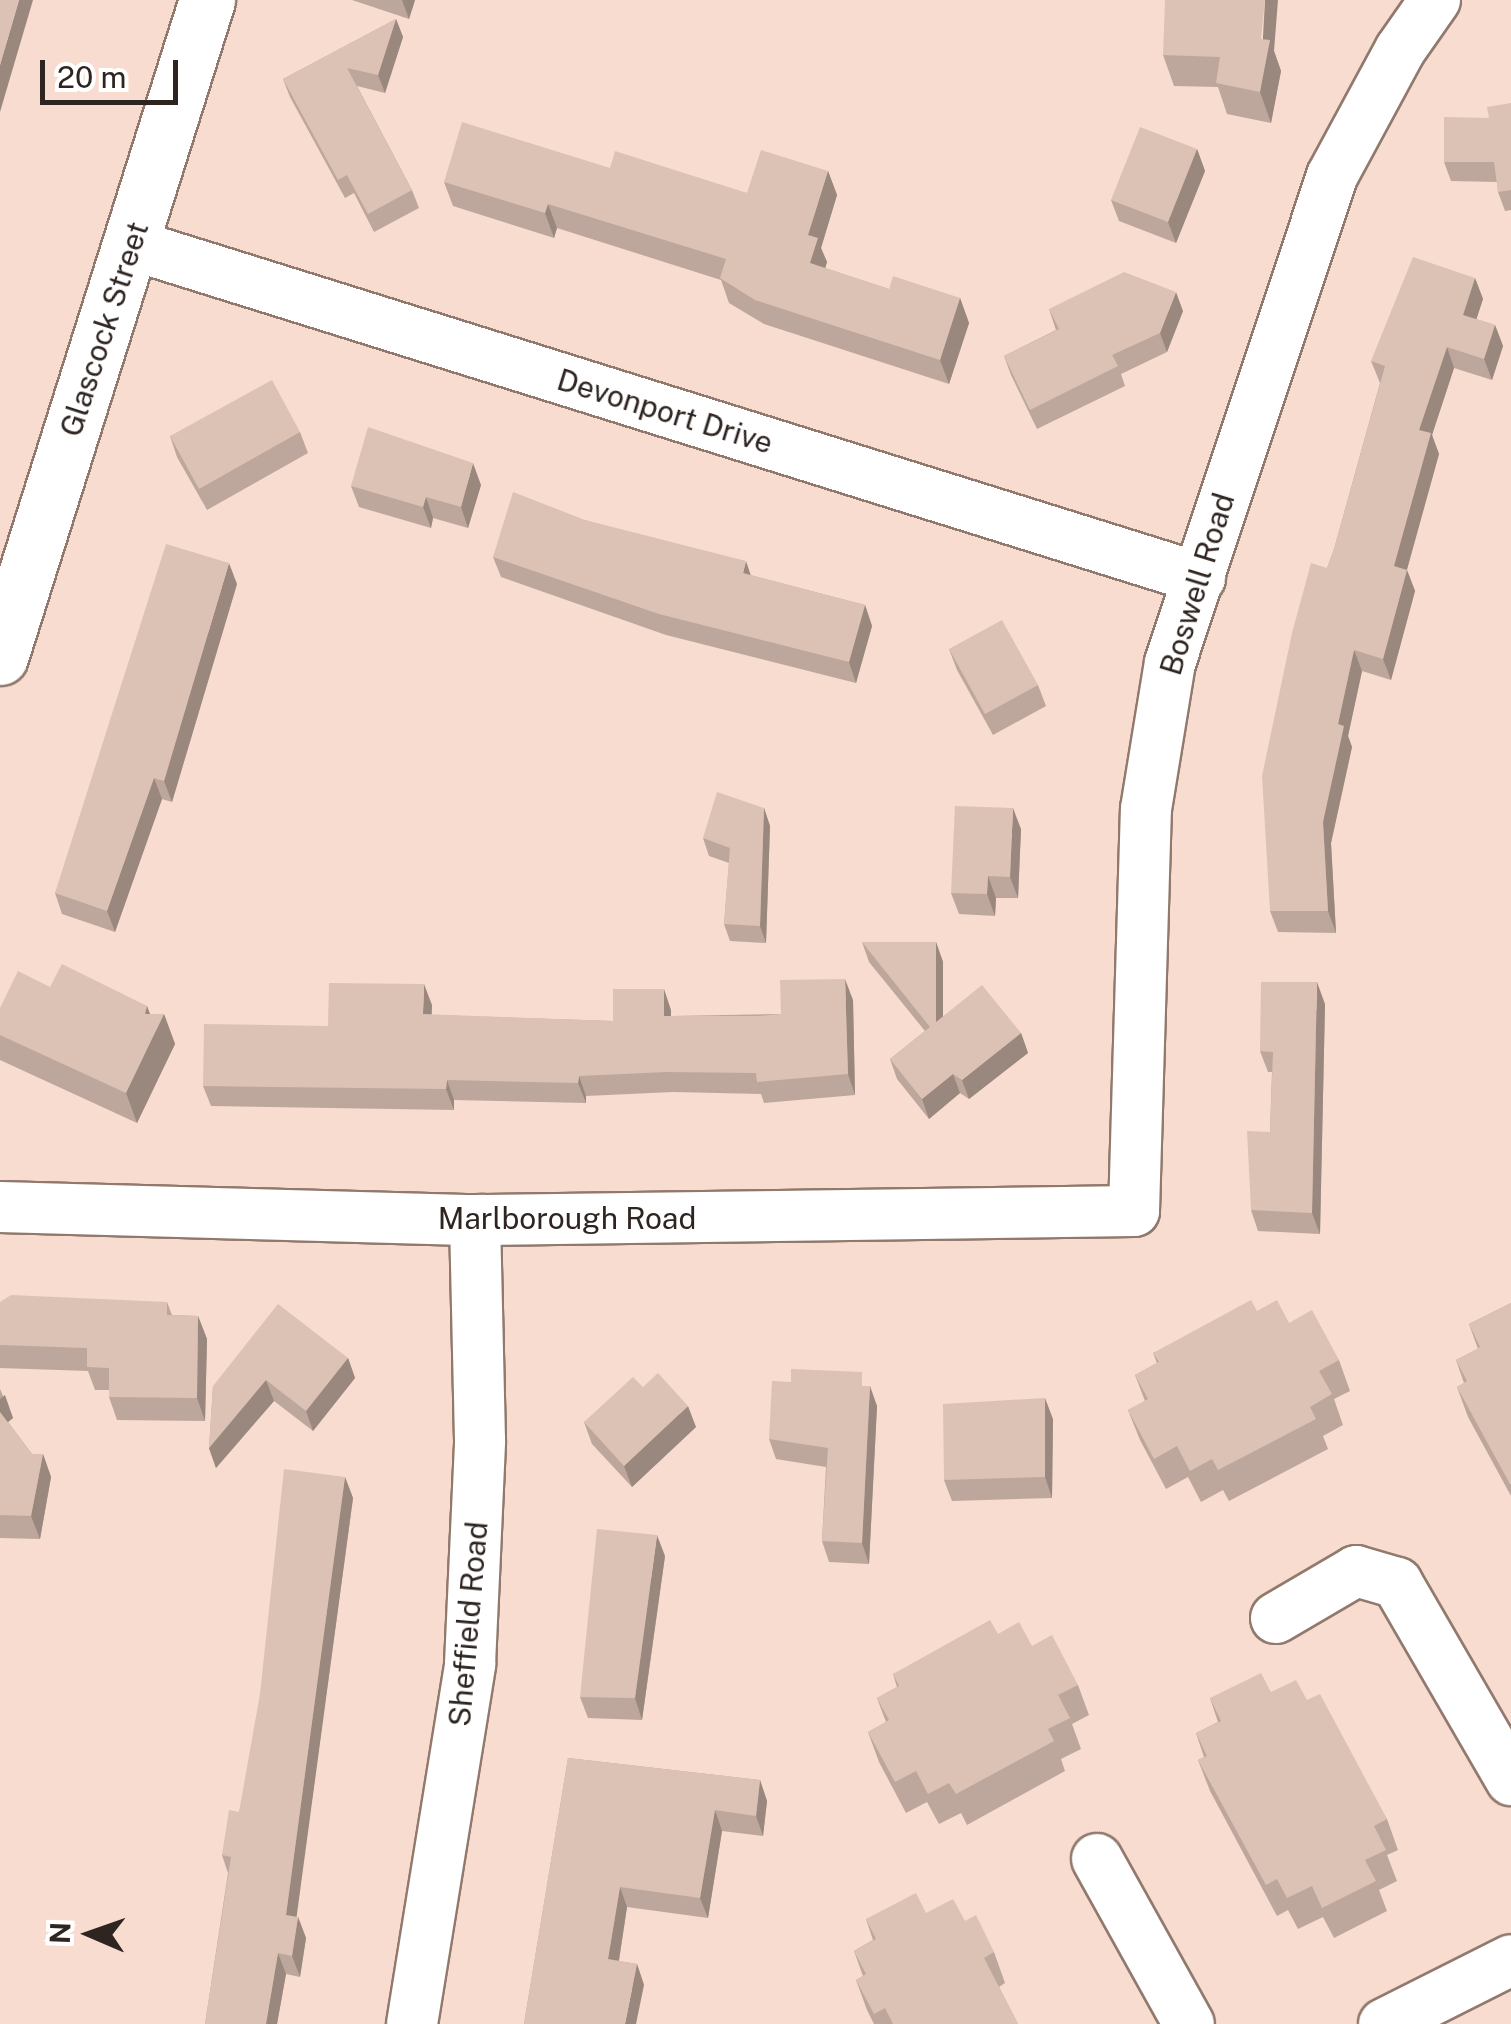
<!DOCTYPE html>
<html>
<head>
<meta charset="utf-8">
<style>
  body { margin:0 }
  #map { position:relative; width:1511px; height:2024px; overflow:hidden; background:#f7dccf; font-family:"Public Sans",sans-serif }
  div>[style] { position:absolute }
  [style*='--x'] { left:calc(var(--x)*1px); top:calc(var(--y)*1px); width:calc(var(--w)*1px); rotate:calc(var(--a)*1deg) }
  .roads { filter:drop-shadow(2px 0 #91796d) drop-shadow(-2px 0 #91796d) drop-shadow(0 2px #91796d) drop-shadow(0 -2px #91796d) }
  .minor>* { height:50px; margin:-25px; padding:0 25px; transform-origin:25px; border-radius:25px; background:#fff }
  .tertiary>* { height:55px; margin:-27.5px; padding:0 27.5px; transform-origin:27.5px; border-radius:27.5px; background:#fff }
  .wall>* { inset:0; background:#bda79c }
  .shaded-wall>* { inset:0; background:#9a887f }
  .building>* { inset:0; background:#dcc2b5 }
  span { translate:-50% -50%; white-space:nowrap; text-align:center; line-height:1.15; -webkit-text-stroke:8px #fff; paint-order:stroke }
  .street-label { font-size:30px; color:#2e2420 }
  .north { position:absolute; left:40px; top:1884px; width:100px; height:100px; -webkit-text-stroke:8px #fff; paint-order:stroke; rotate:272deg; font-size:28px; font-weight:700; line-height:40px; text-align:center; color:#2e2420 }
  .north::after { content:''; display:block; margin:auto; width:35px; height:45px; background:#2e2420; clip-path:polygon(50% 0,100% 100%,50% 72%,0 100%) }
  .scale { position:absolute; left:40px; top:60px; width:138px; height:45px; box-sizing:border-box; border:5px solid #2e2420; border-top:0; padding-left:12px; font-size:30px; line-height:35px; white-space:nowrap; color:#2e2420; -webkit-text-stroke:8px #fff; paint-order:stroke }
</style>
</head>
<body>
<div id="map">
  <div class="roads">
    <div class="minor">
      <div style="--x:130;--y:244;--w:1121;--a:17.34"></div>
      <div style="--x:0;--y:1207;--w:475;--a:1.6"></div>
      <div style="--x:475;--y:1220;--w:659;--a:-0.78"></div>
      <div style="--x:1134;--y:1211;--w:402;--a:-88.3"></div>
      <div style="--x:1146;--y:809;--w:148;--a:-80.7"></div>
      <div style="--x:1170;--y:663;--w:513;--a:-71.6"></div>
      <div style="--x:1332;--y:176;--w:143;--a:-61.6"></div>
      <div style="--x:1400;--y:50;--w:61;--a:-55"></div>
      <div style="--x:1276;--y:1618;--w:93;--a:-30.4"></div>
      <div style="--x:1356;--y:1571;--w:43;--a:16.3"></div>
      <div style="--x:1397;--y:1583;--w:228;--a:59.9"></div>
      <div style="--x:1097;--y:1859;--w:189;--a:60.9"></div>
      <div style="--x:412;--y:2024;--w:365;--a:-80.8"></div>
      <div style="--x:470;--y:1664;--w:224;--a:-87.4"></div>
      <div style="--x:480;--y:1440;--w:220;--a:-91.3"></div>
      <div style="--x:1384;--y:2024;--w:142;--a:-26.7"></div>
    </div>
    <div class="tertiary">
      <div style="--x:0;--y:657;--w:689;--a:-72.51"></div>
    </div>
  </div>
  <div class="wall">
    <div style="clip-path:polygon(352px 0,415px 0,409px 19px)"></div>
    <div style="clip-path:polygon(396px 19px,403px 37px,385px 93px,357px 86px,412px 190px,419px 208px,374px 232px,354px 193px,345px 198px,290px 97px,283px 79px)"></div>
    <div style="clip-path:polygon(1274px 51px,1281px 71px,1271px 123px,1227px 114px,1218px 87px,1174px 86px,1163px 55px)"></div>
    <div style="clip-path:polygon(1511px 103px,1511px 210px,1505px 211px,1498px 192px,1497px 182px,1451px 181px,1444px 162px,1489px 118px)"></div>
    <div style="clip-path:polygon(1197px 149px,1205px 171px,1176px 243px,1119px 221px,1111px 200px)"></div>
    <div style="clip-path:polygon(610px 168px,747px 193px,828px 171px,837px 195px,821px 248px,827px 262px,825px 268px,889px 289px,960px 298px,969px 323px,949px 384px,764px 324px,729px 303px,721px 280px,557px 228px,554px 238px,453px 206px,444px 182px)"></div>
    <div style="clip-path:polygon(1475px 278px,1483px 299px,1476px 319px,1495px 325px,1503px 346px,1492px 380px,1454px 368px,1432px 435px,1439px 454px,1407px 570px,1415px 591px,1391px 680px,1362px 671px,1348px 736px,1352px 747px,1331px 843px,1336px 933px,1278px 932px,1270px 911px,1327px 568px,1334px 549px,1380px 383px,1371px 361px)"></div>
    <div style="clip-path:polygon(1049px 309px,1183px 311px,1167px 352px,1121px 374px,1125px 386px,1037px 429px,1011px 375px,1004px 356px,1056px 330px)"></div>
    <div style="clip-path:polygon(300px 432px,308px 453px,207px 510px,177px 457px,170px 436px)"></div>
    <div style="clip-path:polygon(481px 485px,468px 528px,433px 518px,431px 528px,359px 507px,351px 486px)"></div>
    <div style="clip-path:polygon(585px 520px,750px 575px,865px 605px,872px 626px,856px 683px,666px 635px,501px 577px,493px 557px)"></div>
    <div style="clip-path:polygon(237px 584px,172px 802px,162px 799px,115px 932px,62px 914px,55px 893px)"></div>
    <div style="clip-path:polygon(949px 649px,1038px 685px,1046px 706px,993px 735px,957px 670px)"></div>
    <div style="clip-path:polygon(764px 808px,770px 826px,766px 943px,730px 941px,724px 924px,729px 863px,709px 856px,703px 838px)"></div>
    <div style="clip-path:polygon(1021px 829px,1018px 898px,996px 898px,995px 916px,959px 914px,951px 893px)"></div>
    <div style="clip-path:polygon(862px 942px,936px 942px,943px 962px,943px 1016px,1021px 1033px,1028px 1053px,969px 1099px,960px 1093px,929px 1119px,897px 1079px,890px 1059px,925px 1031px,869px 962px)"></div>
    <div style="clip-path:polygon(50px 987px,147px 1006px,150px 1014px,164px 1014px,175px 1044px,137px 1123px,0 1060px,0 1008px)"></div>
    <div style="clip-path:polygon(853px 1000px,855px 1095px,764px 1103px,761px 1094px,673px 1092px,586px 1096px,586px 1103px,454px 1100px,454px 1110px,211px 1106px,203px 1086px,328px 1026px,432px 1005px,431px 1015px,613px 1021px,671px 1010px,671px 1016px,781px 1014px)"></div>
    <div style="clip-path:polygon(1325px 1004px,1320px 1234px,1258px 1231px,1251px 1210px,1270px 1132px,1272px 1072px,1268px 1072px,1260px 1051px)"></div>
    <div style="clip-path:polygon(0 1302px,167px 1302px,172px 1315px,198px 1316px,207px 1339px,205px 1421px,117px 1420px,109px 1397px,109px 1390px,95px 1390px,88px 1371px,0 1368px)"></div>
    <div style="clip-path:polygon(1511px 1303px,1511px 1496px,1468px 1417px,1457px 1387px,1464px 1383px,1456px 1360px,1478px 1349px,1469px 1324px)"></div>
    <div style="clip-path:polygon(1257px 1311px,1289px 1323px,1339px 1360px,1350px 1391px,1334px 1399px,1343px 1425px,1323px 1436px,1328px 1449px,1229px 1501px,1223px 1490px,1201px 1502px,1188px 1477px,1166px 1489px,1140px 1440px,1128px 1410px,1145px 1401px,1135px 1375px,1157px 1363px,1153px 1353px)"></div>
    <div style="clip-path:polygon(348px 1358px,355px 1378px,313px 1431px,274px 1401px,216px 1468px,209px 1448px,213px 1386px)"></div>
    <div style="clip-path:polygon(867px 1386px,877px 1406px,869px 1564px,829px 1562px,822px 1541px,826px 1467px,776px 1459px,769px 1439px)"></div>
    <div style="clip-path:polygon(643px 1387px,696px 1427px,632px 1487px,592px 1444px,584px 1422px)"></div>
    <div style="clip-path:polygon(0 1389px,13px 1418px,8px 1422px,32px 1454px,43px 1454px,51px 1477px,40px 1539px,0 1538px)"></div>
    <div style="clip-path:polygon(1053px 1419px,1052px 1498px,952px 1501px,944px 1480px)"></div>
    <div style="clip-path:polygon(345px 1477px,353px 1498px,296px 1917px,298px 1917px,306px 1938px,300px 1977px,286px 1974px,277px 2024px,205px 2024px,228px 1873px,222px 1855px,239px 1812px)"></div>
    <div style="clip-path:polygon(665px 1556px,642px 1720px,588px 1718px,580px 1697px)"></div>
    <div style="clip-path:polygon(998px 1634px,1032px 1646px,1078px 1685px,1089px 1715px,1072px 1724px,1081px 1749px,1061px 1759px,1065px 1771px,967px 1825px,961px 1813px,939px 1824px,927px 1802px,906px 1813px,879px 1762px,868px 1732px,886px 1722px,877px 1698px,897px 1687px,893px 1674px)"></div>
    <div style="clip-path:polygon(1271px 1692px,1307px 1700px,1387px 1819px,1398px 1850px,1387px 1855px,1397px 1881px,1379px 1890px,1387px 1911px,1334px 1938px,1323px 1917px,1298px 1929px,1288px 1910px,1277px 1916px,1210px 1791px,1198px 1760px,1204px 1757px,1196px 1733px,1218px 1722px,1210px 1698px)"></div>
    <div style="clip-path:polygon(568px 1758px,760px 1780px,767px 1801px,763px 1836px,722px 1831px,708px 1918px,627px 1907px,619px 1961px,637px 1964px,644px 1985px,524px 2024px)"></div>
    <div style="clip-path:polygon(926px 1913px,965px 1921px,994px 1952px,1005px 1983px,999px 1987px,1018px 2024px,874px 2024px,867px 2010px,856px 1980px,863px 1976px,854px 1951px,873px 1940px,866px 1919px)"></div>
  </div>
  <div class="shaded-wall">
    <div style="clip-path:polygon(19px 0,33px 0,0 112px,0 65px)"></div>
    <div style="clip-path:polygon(402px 0,415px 0,409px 19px)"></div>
    <div style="clip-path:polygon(1265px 0,1278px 0,1274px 51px,1281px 71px,1271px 123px,1260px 92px)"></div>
    <div style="clip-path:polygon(396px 19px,403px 37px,385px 93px,378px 75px)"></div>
    <div style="clip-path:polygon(1197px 149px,1205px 171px,1176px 243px,1168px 222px)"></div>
    <div style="clip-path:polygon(828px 171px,837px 195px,821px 248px,827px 262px,819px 288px,810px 263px,808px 235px)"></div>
    <div style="clip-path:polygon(548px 204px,557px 228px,554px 238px,545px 213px)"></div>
    <div style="clip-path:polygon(1475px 278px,1483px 299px,1471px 336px,1463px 315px)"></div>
    <div style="clip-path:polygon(1176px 292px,1183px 311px,1167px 352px,1160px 333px)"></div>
    <div style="clip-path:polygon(960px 298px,969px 323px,949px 384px,940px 360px)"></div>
    <div style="clip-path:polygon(1495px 325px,1503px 346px,1492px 380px,1484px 359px)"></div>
    <div style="clip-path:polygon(1447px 347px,1454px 368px,1432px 435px,1439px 454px,1402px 587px,1394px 566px,1419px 430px)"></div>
    <div style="clip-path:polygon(473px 463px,481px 485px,468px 528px,461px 507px)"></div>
    <div style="clip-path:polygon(426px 497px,433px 518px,431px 528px,423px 507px)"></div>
    <div style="clip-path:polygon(746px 561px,753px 582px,743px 573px)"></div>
    <div style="clip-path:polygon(229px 563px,237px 584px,172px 802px,164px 781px)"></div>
    <div style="clip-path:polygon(1407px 570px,1415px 591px,1391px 680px,1383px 659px)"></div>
    <div style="clip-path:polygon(865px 605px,872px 626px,856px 683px,849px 662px)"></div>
    <div style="clip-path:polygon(1354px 650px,1362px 671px,1348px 736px,1352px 747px,1331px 843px,1336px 933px,1328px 911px,1323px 822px,1338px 724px)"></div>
    <div style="clip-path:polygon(154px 778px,162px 799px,115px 932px,107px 911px)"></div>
    <div style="clip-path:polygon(764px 808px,770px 826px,766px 943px,760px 926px)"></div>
    <div style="clip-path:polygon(1013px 808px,1021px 829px,1018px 898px,1010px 877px)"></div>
    <div style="clip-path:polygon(988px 876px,996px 898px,995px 916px,987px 894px)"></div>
    <div style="clip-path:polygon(936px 942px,943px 962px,943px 1042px,936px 1022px)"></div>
    <div style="clip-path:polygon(845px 979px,853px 1000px,855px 1095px,848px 1074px)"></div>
    <div style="clip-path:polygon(1317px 982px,1325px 1004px,1320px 1234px,1312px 1213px)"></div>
    <div style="clip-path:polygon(424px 984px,432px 1005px,431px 1035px,423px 1014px)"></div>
    <div style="clip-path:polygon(664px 989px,671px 1010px,671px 1036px,664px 1016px)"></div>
    <div style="clip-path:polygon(147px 1006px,156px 1031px,164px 1014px,175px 1044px,137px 1123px,126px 1093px)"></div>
    <div style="clip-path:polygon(1021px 1033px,1028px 1053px,969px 1099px,962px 1080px)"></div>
    <div style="clip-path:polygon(953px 1074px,960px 1093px,929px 1119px,922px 1099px)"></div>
    <div style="clip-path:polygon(579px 1076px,586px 1096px,586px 1103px,578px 1083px)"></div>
    <div style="clip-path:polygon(447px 1080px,454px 1100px,454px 1110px,446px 1089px)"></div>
    <div style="clip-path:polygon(198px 1316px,207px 1339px,205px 1421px,197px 1398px)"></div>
    <div style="clip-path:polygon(348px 1358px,355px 1378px,313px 1431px,306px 1411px)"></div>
    <div style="clip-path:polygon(266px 1380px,274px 1401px,216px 1468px,209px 1448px)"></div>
    <div style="clip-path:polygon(870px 1386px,877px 1406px,869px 1564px,862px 1543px)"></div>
    <div style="clip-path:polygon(5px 1395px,13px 1418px,2px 1427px,0 1421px,0 1399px)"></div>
    <div style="clip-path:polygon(1045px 1398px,1053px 1419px,1052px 1498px,1045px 1477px)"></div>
    <div style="clip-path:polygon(688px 1406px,696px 1427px,632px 1487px,624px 1466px)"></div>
    <div style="clip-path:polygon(43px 1454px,51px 1477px,40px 1539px,31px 1516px)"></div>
    <div style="clip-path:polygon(345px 1477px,353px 1498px,294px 1936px,286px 1915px)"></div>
    <div style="clip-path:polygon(657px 1535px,665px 1556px,642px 1720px,635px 1698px)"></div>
    <div style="clip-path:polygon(760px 1780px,767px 1801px,763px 1836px,756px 1816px)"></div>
    <div style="clip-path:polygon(715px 1810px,722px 1831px,708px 1918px,700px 1898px)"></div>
    <div style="clip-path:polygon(620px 1887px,627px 1907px,616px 1979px,608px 1959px)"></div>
    <div style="clip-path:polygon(298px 1917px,306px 1938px,300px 1977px,292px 1956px)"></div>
    <div style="clip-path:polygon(278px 1953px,286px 1974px,277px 2024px,266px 2024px)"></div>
    <div style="clip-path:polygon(637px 1964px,644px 1985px,636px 2024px,625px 2024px)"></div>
  </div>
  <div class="building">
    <div style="clip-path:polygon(0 0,19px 0,0 65px)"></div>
    <div style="clip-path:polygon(1165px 0,1265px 0,1261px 39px,1270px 40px,1260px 92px,1216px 83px,1220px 57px,1163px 55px)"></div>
    <div style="clip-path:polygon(396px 19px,378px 75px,347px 68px,412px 190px,368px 214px,347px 175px,338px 180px,283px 79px)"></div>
    <div style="clip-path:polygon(1511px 103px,1511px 190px,1498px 192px,1494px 162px,1444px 162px,1444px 117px,1489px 118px,1487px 107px)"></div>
    <div style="clip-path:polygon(462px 122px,610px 168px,615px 151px,747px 193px,761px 150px,828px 171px,808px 235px,818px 238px,810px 263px,889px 289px,893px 276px,960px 298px,940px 360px,755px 300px,720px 278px,726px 259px,548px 204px,545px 213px,444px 182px)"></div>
    <div style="clip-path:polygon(1140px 127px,1197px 149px,1168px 222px,1111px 200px)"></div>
    <div style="clip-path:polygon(1413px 257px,1475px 278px,1463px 315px,1495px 325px,1484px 359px,1447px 347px,1419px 430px,1431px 433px,1394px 566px,1407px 570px,1383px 659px,1354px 650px,1338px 724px,1344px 726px,1323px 822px,1328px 911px,1270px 911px,1262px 776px,1292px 633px,1311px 563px,1327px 568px,1334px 549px,1385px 366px,1371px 361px)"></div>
    <div style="clip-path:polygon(1124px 272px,1176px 292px,1160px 333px,1112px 355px,1118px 366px,1030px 410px,1004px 356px,1059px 329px,1049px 309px)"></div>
    <div style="clip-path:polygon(272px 380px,300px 432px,199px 489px,170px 436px)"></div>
    <div style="clip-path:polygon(368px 427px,473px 463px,461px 507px,426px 497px,423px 507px,351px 486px)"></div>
    <div style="clip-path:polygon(513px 492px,585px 520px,746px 561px,743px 573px,865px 605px,849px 662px,659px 614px,493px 557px)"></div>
    <div style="clip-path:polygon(166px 544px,229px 563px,164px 781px,154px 778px,107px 911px,55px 893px)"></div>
    <div style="clip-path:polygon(1002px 620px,1038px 685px,985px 714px,949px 649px)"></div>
    <div style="clip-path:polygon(717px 792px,764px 808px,760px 926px,724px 924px,730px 848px,703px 838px)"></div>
    <div style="clip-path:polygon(955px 806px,1013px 808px,1010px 877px,988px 876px,987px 894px,951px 893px)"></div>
    <div style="clip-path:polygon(862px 942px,936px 942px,936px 1022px,982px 985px,1021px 1033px,962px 1080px,953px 1074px,922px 1099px,890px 1059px,930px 1027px)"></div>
    <div style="clip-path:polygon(62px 964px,147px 1006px,145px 1014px,164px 1014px,126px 1093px,0 1035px,0 1008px,18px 971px,50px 987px)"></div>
    <div style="clip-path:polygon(845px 979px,848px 1074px,757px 1082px,756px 1073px,666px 1072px,579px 1076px,578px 1083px,447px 1080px,446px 1089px,203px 1086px,204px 1024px,328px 1026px,329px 983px,424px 984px,423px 1014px,613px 1021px,613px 989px,664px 989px,664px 1016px,758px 1016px,781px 1014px,780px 980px)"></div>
    <div style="clip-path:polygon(1261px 982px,1317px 982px,1312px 1213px,1251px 1210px,1247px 1131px,1270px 1132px,1273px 1052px,1260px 1051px)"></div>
    <div style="clip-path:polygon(11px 1295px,167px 1302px,167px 1315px,198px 1316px,197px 1398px,109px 1397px,109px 1368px,87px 1367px,87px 1348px,0 1345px,0 1302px)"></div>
    <div style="clip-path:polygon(1251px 1300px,1257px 1311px,1277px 1300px,1289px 1323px,1312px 1310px,1339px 1360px,1319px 1371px,1332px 1394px,1310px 1407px,1316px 1419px,1218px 1470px,1212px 1459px,1190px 1471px,1177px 1446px,1154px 1459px,1128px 1410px,1148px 1399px,1135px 1375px,1159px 1362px,1153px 1353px)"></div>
    <div style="clip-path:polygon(1511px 1303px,1511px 1484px,1510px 1484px,1457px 1387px,1467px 1381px,1456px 1360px,1480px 1347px,1469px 1324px)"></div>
    <div style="clip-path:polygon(278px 1304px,348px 1358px,306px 1411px,266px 1380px,209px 1448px,213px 1386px)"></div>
    <div style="clip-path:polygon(791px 1369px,862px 1372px,862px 1386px,870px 1386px,862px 1543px,822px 1541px,828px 1448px,769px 1439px,772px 1381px,791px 1382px)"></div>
    <div style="clip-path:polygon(658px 1373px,688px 1406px,624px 1466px,584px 1422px,633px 1377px,643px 1387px)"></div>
    <div style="clip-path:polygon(1045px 1398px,1045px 1477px,944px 1480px,943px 1404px)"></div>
    <div style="clip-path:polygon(0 1412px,32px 1454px,43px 1454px,31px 1516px,0 1515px)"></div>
    <div style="clip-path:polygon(284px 1469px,345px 1477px,286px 1915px,298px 1917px,292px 1956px,278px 1953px,266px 2024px,205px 2024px,231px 1857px,222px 1855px,229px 1810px,239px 1812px,260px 1694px)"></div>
    <div style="clip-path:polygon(597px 1529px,657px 1535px,635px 1698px,580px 1697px)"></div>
    <div style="clip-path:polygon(990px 1620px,998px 1634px,1019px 1622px,1032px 1646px,1052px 1635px,1078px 1685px,1058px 1695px,1070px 1718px,1048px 1729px,1054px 1741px,956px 1794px,949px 1783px,928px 1794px,916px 1771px,895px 1782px,868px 1732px,889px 1720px,877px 1698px,899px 1686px,893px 1674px)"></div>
    <div style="clip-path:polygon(1261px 1673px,1271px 1692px,1296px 1680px,1307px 1700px,1320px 1694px,1387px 1819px,1374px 1826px,1386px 1850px,1365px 1860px,1376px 1881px,1322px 1908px,1312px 1886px,1287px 1898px,1277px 1879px,1266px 1885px,1198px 1760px,1207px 1756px,1196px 1733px,1221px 1721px,1210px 1698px)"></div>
    <div style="clip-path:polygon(568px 1758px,760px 1780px,756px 1816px,715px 1810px,700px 1898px,620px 1887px,608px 1959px,637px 1964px,625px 2024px,524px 2024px)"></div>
    <div style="clip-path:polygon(916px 1893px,926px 1913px,953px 1899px,965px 1921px,976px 1915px,994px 1952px,984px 1958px,1018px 2024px,893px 2024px,885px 2008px,874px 2014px,856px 1980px,866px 1974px,854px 1951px,876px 1939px,866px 1919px)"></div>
  </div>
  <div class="street-label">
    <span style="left:104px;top:329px;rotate:-72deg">Glascock Street</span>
    <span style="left:665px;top:411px;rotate:17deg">Devonport Drive</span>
    <span style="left:1197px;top:584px;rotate:-73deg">Boswell Road</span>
    <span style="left:567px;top:1218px">Marlborough Road</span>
    <span style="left:468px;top:1624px;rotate:-85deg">Sheffield Road</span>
  </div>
  <div class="north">N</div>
  <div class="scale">20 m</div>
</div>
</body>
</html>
